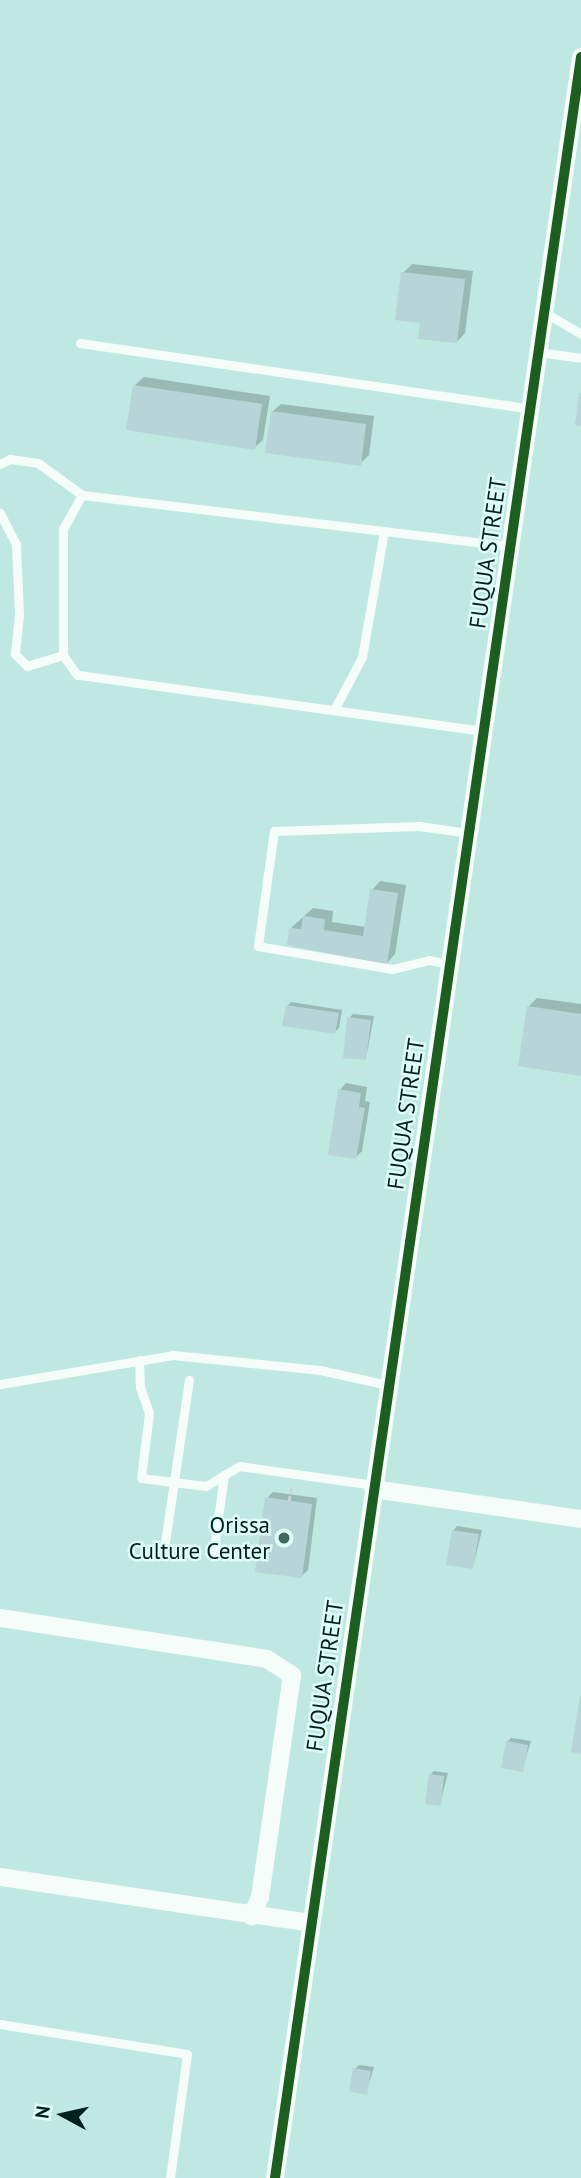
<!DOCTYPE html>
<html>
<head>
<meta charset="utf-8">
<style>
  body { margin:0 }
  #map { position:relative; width:581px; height:2178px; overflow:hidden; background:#bee8e1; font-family:"PT Sans",sans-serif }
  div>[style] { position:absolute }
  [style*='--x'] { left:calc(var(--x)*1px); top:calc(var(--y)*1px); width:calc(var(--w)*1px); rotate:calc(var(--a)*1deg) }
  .shadow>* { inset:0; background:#0003 }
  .building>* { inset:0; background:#b7d4d9 }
  .path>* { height:2.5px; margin-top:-1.25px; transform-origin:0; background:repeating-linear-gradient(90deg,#c9d6d4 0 5px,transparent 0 8.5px) }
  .lane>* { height:9px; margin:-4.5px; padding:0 4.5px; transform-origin:4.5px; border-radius:4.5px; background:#f5fcfa }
  .street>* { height:18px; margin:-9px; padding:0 9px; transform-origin:9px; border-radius:9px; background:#f5fcfa }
  .cycleway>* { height:10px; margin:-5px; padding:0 5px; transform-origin:5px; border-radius:5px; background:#1b5e20 }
  .dots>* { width:19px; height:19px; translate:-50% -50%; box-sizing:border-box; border:4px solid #dffdf8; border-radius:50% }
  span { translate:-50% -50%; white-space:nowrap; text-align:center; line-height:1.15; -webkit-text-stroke:5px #dffdf8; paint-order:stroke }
  .street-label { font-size:23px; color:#00201c }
  .poi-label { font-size:23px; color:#00201c }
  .right { translate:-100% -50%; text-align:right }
  .north { position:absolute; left:28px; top:2080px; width:70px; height:70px; -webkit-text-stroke:5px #dffdf8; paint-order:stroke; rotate:278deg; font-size:19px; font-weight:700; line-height:28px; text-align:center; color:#00201c }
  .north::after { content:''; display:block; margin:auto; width:24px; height:32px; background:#00201c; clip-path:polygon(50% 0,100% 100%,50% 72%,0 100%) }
</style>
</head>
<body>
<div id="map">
  <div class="shadow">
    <div style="clip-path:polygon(412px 264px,473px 271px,465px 333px,457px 342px,422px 322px,403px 273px)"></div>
    <div style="clip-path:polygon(144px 377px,270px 396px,263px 440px,254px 448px,135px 385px)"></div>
    <div style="clip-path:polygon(281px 404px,374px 416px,369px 455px,360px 464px,272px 412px)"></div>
    <div style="clip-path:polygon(380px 881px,406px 885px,395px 954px,387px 963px,291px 928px,313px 908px,333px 911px,332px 922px,366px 927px,372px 890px)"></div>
    <div style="clip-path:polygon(537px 998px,581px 1004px,581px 1074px,529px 1006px)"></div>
    <div style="clip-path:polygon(291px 1002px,342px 1010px,339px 1028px,335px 1032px,287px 1006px)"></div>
    <div style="clip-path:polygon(353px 1014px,374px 1016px,366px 1058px,349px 1018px)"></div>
    <div style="clip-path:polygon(346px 1083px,367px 1087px,365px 1101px,370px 1102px,362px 1151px,356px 1157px,340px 1090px)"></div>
    <div style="clip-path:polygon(273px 1492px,317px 1498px,308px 1570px,302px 1576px,267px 1498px)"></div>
    <div style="clip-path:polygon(457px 1526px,482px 1530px,473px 1567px,453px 1531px)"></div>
    <div style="clip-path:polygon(511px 1738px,531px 1741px,522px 1770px,507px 1742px)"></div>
    <div style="clip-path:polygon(434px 1771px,448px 1773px,440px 1804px,430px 1775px)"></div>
    <div style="clip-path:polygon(359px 2065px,374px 2067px,366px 2093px,355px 2069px)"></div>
  </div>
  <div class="building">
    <div style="clip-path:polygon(401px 272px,465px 279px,457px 343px,418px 339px,420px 323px,395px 320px)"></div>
    <div style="clip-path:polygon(133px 385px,262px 404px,255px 450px,126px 430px)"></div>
    <div style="clip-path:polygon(579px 393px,581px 393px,581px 426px,575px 425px)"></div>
    <div style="clip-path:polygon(271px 411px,366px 424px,361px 466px,265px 453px)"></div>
    <div style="clip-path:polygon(370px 889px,398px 893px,387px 965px,287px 945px,289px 928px,301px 929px,303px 916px,325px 919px,324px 930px,363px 936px)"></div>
    <div style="clip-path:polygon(286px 1005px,339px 1013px,335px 1034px,282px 1026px)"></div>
    <div style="clip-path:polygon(527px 1006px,581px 1014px,581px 1076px,518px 1066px)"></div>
    <div style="clip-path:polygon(347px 1017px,371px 1020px,366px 1060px,343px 1058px)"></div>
    <div style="clip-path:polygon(338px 1089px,361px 1093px,359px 1107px,365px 1108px,356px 1159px,328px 1155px)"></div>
    <div style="clip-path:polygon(265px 1497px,312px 1504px,302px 1578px,255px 1572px)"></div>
    <div style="clip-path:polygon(452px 1530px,479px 1534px,473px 1569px,446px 1565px)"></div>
    <div style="clip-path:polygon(580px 1696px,581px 1696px,581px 1754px,571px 1752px)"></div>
    <div style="clip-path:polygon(506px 1741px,528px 1745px,523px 1772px,501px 1768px)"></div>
    <div style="clip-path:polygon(429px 1774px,444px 1776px,441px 1806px,425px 1804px)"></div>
    <div style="clip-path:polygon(353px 2068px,371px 2071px,367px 2095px,349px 2091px)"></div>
  </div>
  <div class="path">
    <div style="--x:289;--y:1501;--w:17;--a:-80"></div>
  </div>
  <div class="lane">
    <div style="--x:544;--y:312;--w:43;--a:30.7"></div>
    <div style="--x:80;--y:343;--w:455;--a:8.3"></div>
    <div style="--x:538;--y:352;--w:43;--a:7.9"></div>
    <div style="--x:0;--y:464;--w:11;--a:-27"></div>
    <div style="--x:10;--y:459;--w:28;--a:8"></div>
    <div style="--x:38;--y:463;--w:54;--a:36"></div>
    <div style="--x:0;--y:513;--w:36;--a:63"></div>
    <div style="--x:16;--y:545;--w:70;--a:87.5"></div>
    <div style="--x:19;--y:615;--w:39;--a:96"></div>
    <div style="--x:15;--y:654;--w:17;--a:45"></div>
    <div style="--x:27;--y:666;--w:38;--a:-17"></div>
    <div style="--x:335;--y:708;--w:58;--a:-62.1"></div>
    <div style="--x:362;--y:657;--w:128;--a:-80.1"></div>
    <div style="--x:483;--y:731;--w:410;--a:-172.1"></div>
    <div style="--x:77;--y:675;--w:24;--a:-125"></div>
    <div style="--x:63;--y:655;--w:126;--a:-90"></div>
    <div style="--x:63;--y:529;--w:39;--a:-61"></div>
    <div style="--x:82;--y:495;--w:431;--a:6.8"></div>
    <div style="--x:449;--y:964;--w:20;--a:-169"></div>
    <div style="--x:429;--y:960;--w:38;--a:166"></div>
    <div style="--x:392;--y:969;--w:136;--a:-170.3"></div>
    <div style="--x:258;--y:946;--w:116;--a:-82.1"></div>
    <div style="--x:274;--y:831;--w:145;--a:-2"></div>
    <div style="--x:419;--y:826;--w:49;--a:8.1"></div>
    <div style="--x:139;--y:1360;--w:27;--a:88"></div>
    <div style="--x:140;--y:1387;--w:28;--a:71"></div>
    <div style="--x:149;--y:1413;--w:65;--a:97"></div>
    <div style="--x:141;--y:1478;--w:65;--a:7"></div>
    <div style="--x:206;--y:1486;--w:39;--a:-31"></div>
    <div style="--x:239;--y:1466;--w:136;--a:8"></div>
    <div style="--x:0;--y:1384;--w:175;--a:-9.5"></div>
    <div style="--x:173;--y:1355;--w:148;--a:5.8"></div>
    <div style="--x:320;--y:1370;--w:70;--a:12.4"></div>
    <div style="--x:164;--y:1549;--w:171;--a:-81.6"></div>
    <div style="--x:213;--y:1556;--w:82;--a:-82.3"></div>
    <div style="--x:0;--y:2024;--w:189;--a:9.1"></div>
    <div style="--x:187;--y:2054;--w:125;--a:97.8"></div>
  </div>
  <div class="street">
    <div style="--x:373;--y:1489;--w:210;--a:8.2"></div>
    <div style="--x:0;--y:1618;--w:270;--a:8.7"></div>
    <div style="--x:267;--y:1659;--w:30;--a:33"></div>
    <div style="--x:292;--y:1675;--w:224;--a:98.2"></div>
    <div style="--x:260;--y:1897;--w:21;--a:113"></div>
    <div style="--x:0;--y:1877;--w:314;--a:8.4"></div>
    <div style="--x:275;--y:2178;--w:2143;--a:-81.79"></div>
  </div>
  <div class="cycleway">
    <div style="--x:275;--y:2178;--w:2143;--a:-81.79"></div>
  </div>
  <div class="dots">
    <div style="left:284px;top:1538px;background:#426661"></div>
  </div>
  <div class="street-label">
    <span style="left:488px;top:553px;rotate:-82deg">FUQUA STREET</span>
    <span style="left:406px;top:1114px;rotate:-82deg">FUQUA STREET</span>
    <span style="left:325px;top:1676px;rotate:-82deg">FUQUA STREET</span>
  </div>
  <div class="poi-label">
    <span class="right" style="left:270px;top:1538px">Orissa<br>Culture Center</span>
  </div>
  <div class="north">N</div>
</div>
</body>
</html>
